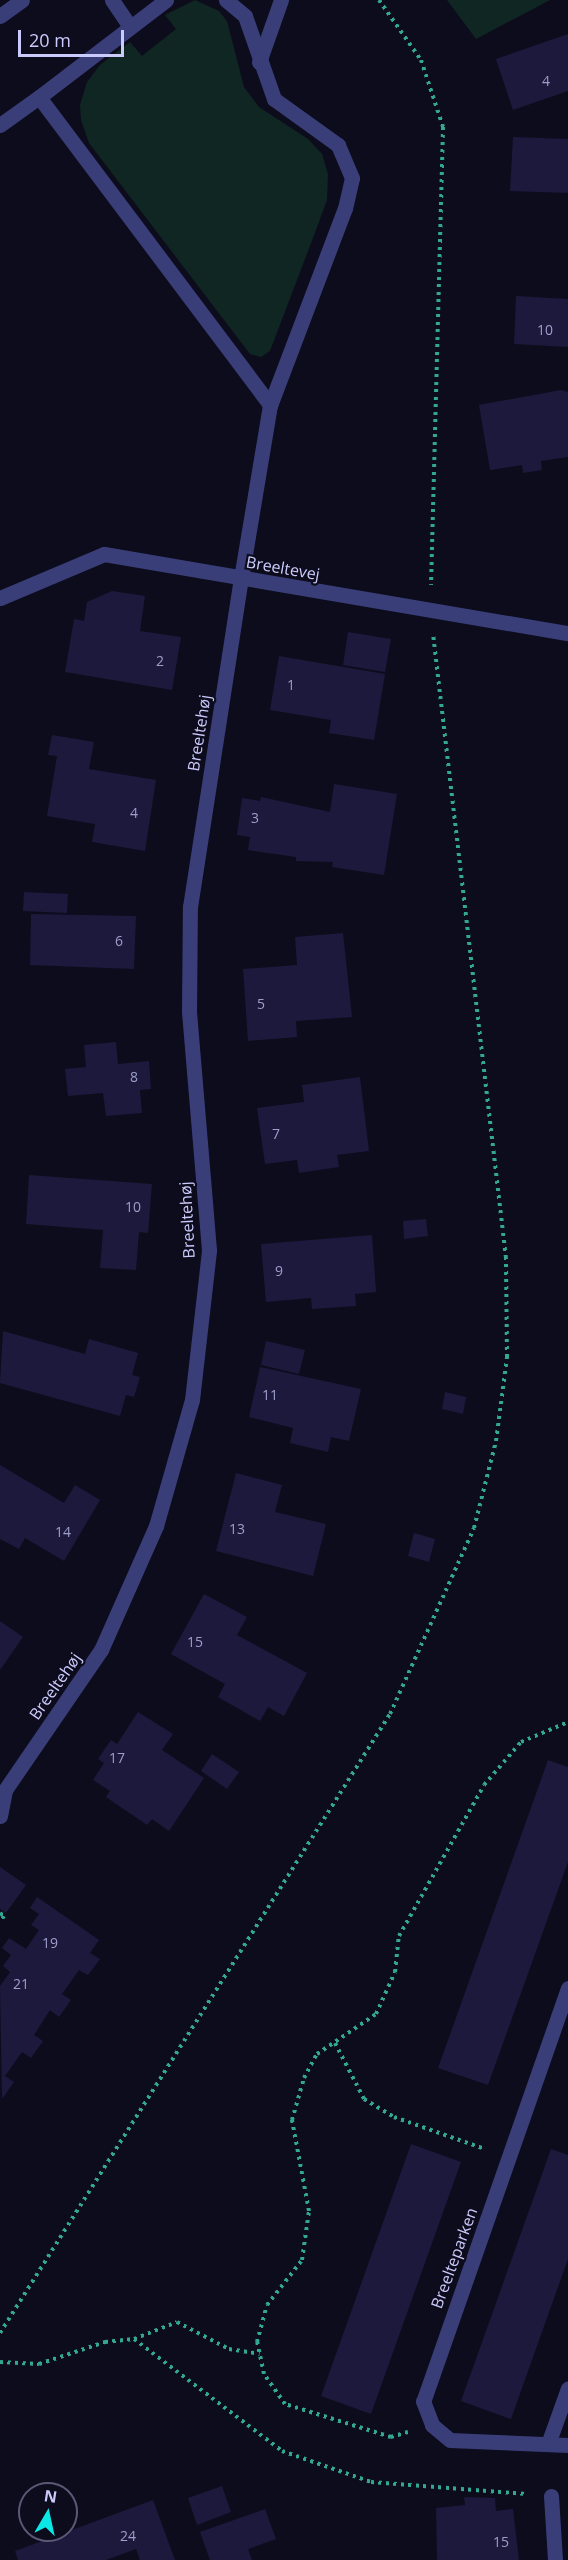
<!DOCTYPE html>
<html>
<head>
<meta charset="utf-8">
<style>
  body { margin:0 }
  #map { position:relative; width:568px; height:2560px; overflow:hidden; background:#0d0c1c; font-family:"Open Sans",sans-serif }
  div>[style] { position:absolute }
  [style*='--x'] { left:calc(var(--x)*1px); top:calc(var(--y)*1px); width:calc(var(--w)*1px); rotate:calc(var(--a)*1deg) }
  .green>* { inset:0; background:#102622 }
  .building>* { inset:0; background:#1c193c }
  .path>* { height:4px; margin-top:-2px; transform-origin:0; background:repeating-linear-gradient(90deg,#32a894 0 3px,transparent 0 7.5px) }
  .lane>* { height:15px; margin:-7.5px; padding:0 7.5px; transform-origin:7.5px; border-radius:7.5px; background:#393e79 }
  .street>* { height:15px; margin:-7.5px; padding:0 7.5px; transform-origin:7.5px; border-radius:7.5px; background:#393e79 }
  span { translate:-50% -50%; white-space:nowrap; text-align:center; line-height:1.15; -webkit-text-stroke:4.5px #0d0c1c; paint-order:stroke }
  .number-label { font-size:14px; color:#9e9ecc }
  .number-label span { -webkit-text-stroke-width:0 }
  .street-label { font-size:16px; color:#cacafc }
  .north { position:absolute; left:18px; top:2482px; width:60px; height:60px; box-sizing:border-box; background:#0d0c1c; border:2px solid #595876; border-radius:50%; rotate:9deg; font-size:16px; font-weight:700; line-height:24px; text-align:center; color:#cacafc }
  .north::after { content:''; display:block; margin:auto; width:21px; height:27px; background:#0be7e4; clip-path:polygon(50% 0,100% 100%,50% 72%,0 100%) }
  .scale { position:absolute; left:18px; top:30px; width:106px; height:27px; box-sizing:border-box; border:3px solid #cacafc; border-top:0; padding-left:8px; font-size:18px; line-height:21px; white-space:nowrap; color:#cacafc; -webkit-text-stroke:4px #0d0c1c; paint-order:stroke }
</style>
</head>
<body>
<div id="map">
  <div class="green">
    <div style="clip-path:polygon(195px 0,219px 11px,227px 21px,244px 87px,259px 107px,308px 139px,322px 154px,328px 174px,327px 200px,316px 230px,270px 351px,261px 357px,250px 354px,89px 143px,81px 120px,80px 105px,87px 82px,100px 65px,130px 42px,142px 56px,176px 29px,165px 15px)"></div>
    <div style="clip-path:polygon(447px 0,550px 0,476px 39px)"></div>
  </div>
  <div class="building">
    <div style="clip-path:polygon(568px 34px,568px 91px,513px 110px,496px 59px)"></div>
    <div style="clip-path:polygon(513px 137px,568px 139px,568px 193px,510px 191px)"></div>
    <div style="clip-path:polygon(516px 296px,568px 299px,568px 347px,514px 344px)"></div>
    <div style="clip-path:polygon(561px 390px,568px 392px,568px 457px,541px 461px,542px 470px,523px 473px,522px 465px,490px 470px,479px 405px)"></div>
    <div style="clip-path:polygon(112px 591px,145px 596px,140px 631px,181px 637px,172px 690px,65px 672px,74px 619px,84px 621px,87px 602px)"></div>
    <div style="clip-path:polygon(348px 632px,391px 639px,385px 672px,343px 665px)"></div>
    <div style="clip-path:polygon(279px 656px,385px 674px,374px 740px,329px 733px,331px 720px,270px 710px)"></div>
    <div style="clip-path:polygon(52px 735px,94px 742px,89px 769px,156px 780px,145px 851px,92px 842px,95px 824px,47px 816px,57px 756px,48px 755px)"></div>
    <div style="clip-path:polygon(334px 784px,397px 794px,384px 875px,332px 867px,333px 862px,296px 861px,296px 857px,248px 850px,250px 837px,237px 835px,242px 798px,260px 801px,261px 797px,330px 812px)"></div>
    <div style="clip-path:polygon(24px 892px,68px 894px,67px 913px,23px 911px)"></div>
    <div style="clip-path:polygon(31px 914px,136px 916px,134px 969px,30px 965px)"></div>
    <div style="clip-path:polygon(343px 933px,352px 1017px,296px 1021px,297px 1037px,248px 1041px,243px 969px,297px 965px,295px 937px)"></div>
    <div style="clip-path:polygon(116px 1042px,118px 1064px,149px 1061px,151px 1089px,140px 1090px,142px 1113px,106px 1116px,103px 1093px,68px 1096px,65px 1069px,86px 1067px,84px 1045px)"></div>
    <div style="clip-path:polygon(360px 1077px,369px 1151px,337px 1155px,339px 1167px,299px 1173px,297px 1160px,265px 1164px,257px 1108px,304px 1102px,302px 1085px)"></div>
    <div style="clip-path:polygon(29px 1175px,152px 1184px,148px 1233px,139px 1232px,136px 1270px,100px 1268px,103px 1230px,26px 1224px)"></div>
    <div style="clip-path:polygon(426px 1219px,428px 1236px,404px 1239px,403px 1221px)"></div>
    <div style="clip-path:polygon(372px 1235px,376px 1292px,355px 1294px,356px 1306px,312px 1309px,311px 1298px,266px 1302px,261px 1244px)"></div>
    <div style="clip-path:polygon(3px 1331px,85px 1354px,89px 1339px,138px 1353px,132px 1375px,140px 1377px,134px 1397px,126px 1395px,120px 1416px,0 1383px)"></div>
    <div style="clip-path:polygon(266px 1341px,305px 1350px,299px 1374px,261px 1365px)"></div>
    <div style="clip-path:polygon(260px 1367px,361px 1389px,349px 1441px,331px 1437px,328px 1452px,290px 1443px,293px 1428px,249px 1417px)"></div>
    <div style="clip-path:polygon(445px 1392px,466px 1397px,463px 1414px,442px 1409px)"></div>
    <div style="clip-path:polygon(0 1465px,64px 1503px,75px 1485px,100px 1500px,64px 1561px,25px 1538px,19px 1549px,0 1539px)"></div>
    <div style="clip-path:polygon(236px 1473px,282px 1485px,275px 1512px,326px 1524px,313px 1576px,216px 1551px)"></div>
    <div style="clip-path:polygon(414px 1533px,435px 1539px,429px 1562px,408px 1556px)"></div>
    <div style="clip-path:polygon(204px 1594px,247px 1617px,237px 1635px,307px 1673px,284px 1716px,268px 1707px,260px 1721px,218px 1697px,225px 1684px,171px 1654px)"></div>
    <div style="clip-path:polygon(0 1621px,23px 1637px,0 1670px)"></div>
    <div style="clip-path:polygon(138px 1712px,173px 1734px,162px 1750px,204px 1778px,169px 1831px,152px 1819px,147px 1825px,106px 1797px,110px 1791px,93px 1780px,104px 1763px,98px 1759px,111px 1740px,117px 1744px)"></div>
    <div style="clip-path:polygon(212px 1754px,239px 1772px,227px 1789px,201px 1771px)"></div>
    <div style="clip-path:polygon(548px 1760px,568px 1767px,568px 1862px,488px 2085px,438px 2068px)"></div>
    <div style="clip-path:polygon(0 1867px,26px 1885px,6px 1913px,0 1909px)"></div>
    <div style="clip-path:polygon(37px 1897px,99px 1940px,90px 1953px,100px 1959px,88px 1975px,79px 1970px,62px 1994px,71px 2000px,59px 2017px,50px 2010px,34px 2035px,43px 2041px,31px 2058px,22px 2052px,5px 2076px,14px 2082px,2px 2099px,0 1986px,10px 1972px,3px 1966px,11px 1955px,2px 1948px,9px 1938px,26px 1949px,39px 1930px,31px 1925px,39px 1914px,30px 1908px)"></div>
    <div style="clip-path:polygon(411px 2144px,461px 2162px,371px 2414px,321px 2396px)"></div>
    <div style="clip-path:polygon(551px 2149px,568px 2155px,568px 2259px,511px 2419px,461px 2401px)"></div>
    <div style="clip-path:polygon(222px 2486px,231px 2512px,197px 2525px,188px 2498px)"></div>
    <div style="clip-path:polygon(464px 2497px,495px 2498px,496px 2511px,513px 2509px,519px 2560px,437px 2560px,436px 2508px,465px 2505px)"></div>
    <div style="clip-path:polygon(153px 2500px,175px 2560px,140px 2560px,136px 2549px,106px 2560px,18px 2560px,15px 2551px)"></div>
    <div style="clip-path:polygon(265px 2509px,276px 2539px,248px 2549px,252px 2560px,210px 2560px,200px 2532px)"></div>
  </div>
  <div class="path">
    <div style="--x:379;--y:0;--w:73;--a:55"></div>
    <div style="--x:421;--y:60;--w:71;--a:71.8"></div>
    <div style="--x:443;--y:127;--w:458;--a:91.5"></div>
    <div style="--x:0;--y:1913;--w:5;--a:37"></div>
    <div style="--x:4;--y:1916;--w:6;--a:129"></div>
    <div style="--x:335;--y:2043;--w:63;--a:62.6"></div>
    <div style="--x:364;--y:2099;--w:35;--a:31"></div>
    <div style="--x:394;--y:2117;--w:96;--a:19.4"></div>
    <div style="--x:0;--y:2333;--w:732;--a:-57.79"></div>
    <div style="--x:390;--y:1714;--w:204;--a:-65.7"></div>
    <div style="--x:474;--y:1528;--w:90;--a:-75.8"></div>
    <div style="--x:496;--y:1441;--w:85;--a:-82.5"></div>
    <div style="--x:507;--y:1357;--w:99;--a:-90.6"></div>
    <div style="--x:506;--y:1258;--w:628;--a:-96.67"></div>
    <div style="--x:134;--y:2339;--w:46;--a:-21.6"></div>
    <div style="--x:177;--y:2322;--w:59;--a:27.4"></div>
    <div style="--x:229;--y:2349;--w:31;--a:9"></div>
    <div style="--x:0;--y:2362;--w:39;--a:3"></div>
    <div style="--x:39;--y:2364;--w:70;--a:-18.4"></div>
    <div style="--x:105;--y:2342;--w:29;--a:-6"></div>
    <div style="--x:134;--y:2339;--w:186;--a:37.1"></div>
    <div style="--x:282;--y:2451;--w:94;--a:19.2"></div>
    <div style="--x:371;--y:2482;--w:156;--a:4.4"></div>
    <div style="--x:408;--y:2432;--w:18;--a:164"></div>
    <div style="--x:391;--y:2437;--w:111;--a:-162.7"></div>
    <div style="--x:285;--y:2404;--w:37;--a:-125"></div>
    <div style="--x:264;--y:2374;--w:33;--a:-102"></div>
    <div style="--x:257;--y:2342;--w:38;--a:-75"></div>
    <div style="--x:267;--y:2305;--w:57;--a:-52.1"></div>
    <div style="--x:302;--y:2260;--w:49;--a:-81.9"></div>
    <div style="--x:309;--y:2211;--w:93;--a:-100.6"></div>
    <div style="--x:292;--y:2120;--w:44;--a:-74.1"></div>
    <div style="--x:304;--y:2078;--w:27;--a:-62"></div>
    <div style="--x:317;--y:2054;--w:71;--a:-34.1"></div>
    <div style="--x:376;--y:2014;--w:46;--a:-65.7"></div>
    <div style="--x:395;--y:1972;--w:36;--a:-84"></div>
    <div style="--x:399;--y:1936;--w:173;--a:-60.6"></div>
    <div style="--x:484;--y:1785;--w:57;--a:-49.3"></div>
    <div style="--x:521;--y:1742;--w:51;--a:-23.1"></div>
  </div>
  <div class="lane">
    <div style="--x:112;--y:0;--w:32;--a:56"></div>
    <div style="--x:166;--y:0;--w:160;--a:142.6"></div>
    <div style="--x:39;--y:97;--w:385;--a:53.1"></div>
    <div style="--x:226;--y:0;--w:25;--a:40"></div>
    <div style="--x:245;--y:16;--w:88;--a:70.7"></div>
    <div style="--x:274;--y:99;--w:79;--a:35.7"></div>
    <div style="--x:338;--y:145;--w:36;--a:67"></div>
    <div style="--x:352;--y:178;--w:31;--a:103"></div>
    <div style="--x:345;--y:208;--w:211;--a:110.8"></div>
    <div style="--x:270;--y:405;--w:176;--a:99.5"></div>
    <div style="--x:0;--y:16;--w:27;--a:-36"></div>
    <div style="--x:259;--y:62;--w:66;--a:-70.5"></div>
    <div style="--x:0;--y:125;--w:48;--a:-35.7"></div>
  </div>
  <div class="street">
    <div style="--x:0;--y:598;--w:113;--a:-22.9"></div>
    <div style="--x:104;--y:554;--w:471;--a:9.7"></div>
    <div style="--x:0;--y:1816;--w:26;--a:-79"></div>
    <div style="--x:5;--y:1790;--w:170;--a:-55.6"></div>
    <div style="--x:101;--y:1650;--w:136;--a:-66.1"></div>
    <div style="--x:156;--y:1526;--w:131;--a:-74.1"></div>
    <div style="--x:192;--y:1400;--w:151;--a:-83.5"></div>
    <div style="--x:209;--y:1250;--w:239;--a:-94.8"></div>
    <div style="--x:189;--y:1012;--w:105;--a:-89.5"></div>
    <div style="--x:190;--y:907;--w:332;--a:-81.2"></div>
    <div style="--x:568;--y:1988;--w:438;--a:109.3"></div>
    <div style="--x:423;--y:2401;--w:26;--a:69"></div>
    <div style="--x:432;--y:2425;--w:23;--a:40"></div>
    <div style="--x:450;--y:2440;--w:118;--a:2.4"></div>
    <div style="--x:548;--y:2444;--w:59;--a:-70.3"></div>
    <div style="--x:551;--y:2496;--w:64;--a:86.4"></div>
  </div>
  <div class="number-label">
    <span style="left:546px;top:81px">4</span>
    <span style="left:545px;top:330px">10</span>
    <span style="left:160px;top:661px">2</span>
    <span style="left:291px;top:685px">1</span>
    <span style="left:134px;top:813px">4</span>
    <span style="left:255px;top:818px">3</span>
    <span style="left:119px;top:941px">6</span>
    <span style="left:261px;top:1004px">5</span>
    <span style="left:134px;top:1077px">8</span>
    <span style="left:276px;top:1134px">7</span>
    <span style="left:133px;top:1207px">10</span>
    <span style="left:279px;top:1271px">9</span>
    <span style="left:270px;top:1395px">11</span>
    <span style="left:237px;top:1529px">13</span>
    <span style="left:63px;top:1532px">14</span>
    <span style="left:195px;top:1642px">15</span>
    <span style="left:117px;top:1758px">17</span>
    <span style="left:50px;top:1943px">19</span>
    <span style="left:21px;top:1984px">21</span>
    <span style="left:128px;top:2536px">24</span>
    <span style="left:501px;top:2542px">15</span>
  </div>
  <div class="street-label">
    <span style="left:283px;top:568px;rotate:10deg">Breeltevej</span>
    <span style="left:199px;top:733px;rotate:-81deg">Breeltehøj</span>
    <span style="left:187px;top:1220px;rotate:-93deg">Breeltehøj</span>
    <span style="left:55px;top:1686px;rotate:-55deg">Breeltehøj</span>
    <span style="left:454px;top:2258px;rotate:-70deg">Breelteparken</span>
  </div>
  <div class="north">N</div>
  <div class="scale">20 m</div>
</div>
</body>
</html>
